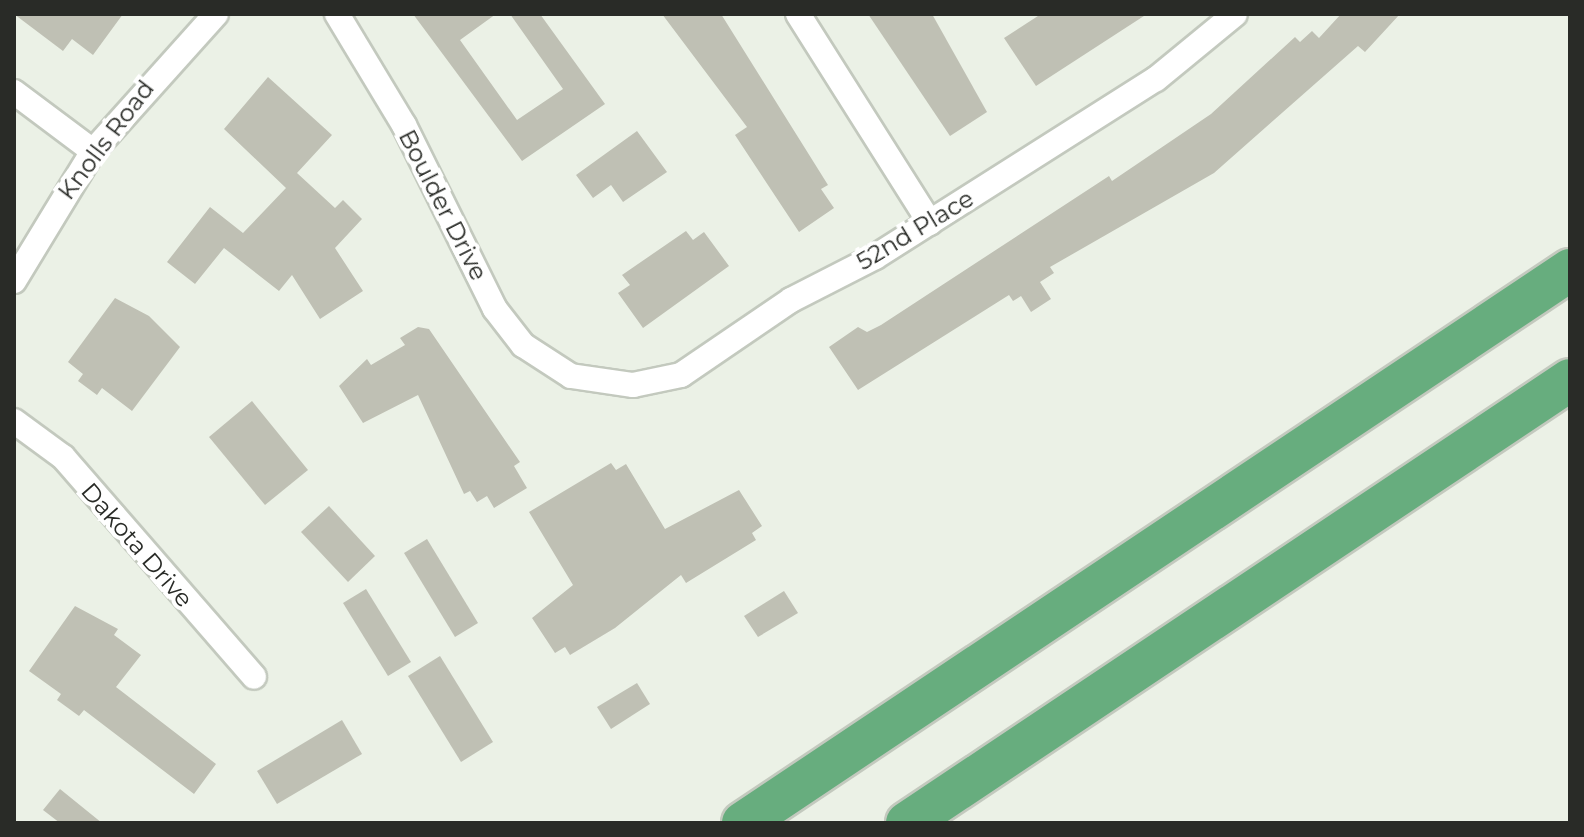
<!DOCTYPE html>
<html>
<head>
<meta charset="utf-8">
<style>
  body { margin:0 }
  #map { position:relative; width:1584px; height:837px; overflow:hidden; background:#ebf1e6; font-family:Montserrat,sans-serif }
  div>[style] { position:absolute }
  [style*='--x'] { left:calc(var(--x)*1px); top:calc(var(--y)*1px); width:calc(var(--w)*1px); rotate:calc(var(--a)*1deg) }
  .building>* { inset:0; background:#bfc0b4 }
  .roads { filter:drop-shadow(2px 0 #c3c9be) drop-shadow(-2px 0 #c3c9be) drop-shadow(0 2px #c3c9be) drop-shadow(0 -2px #c3c9be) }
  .minor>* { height:24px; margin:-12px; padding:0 12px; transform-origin:12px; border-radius:12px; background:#fff }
  .motorway>* { height:42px; margin:-21px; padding:0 21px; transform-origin:21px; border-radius:21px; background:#67ad7e }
  span { translate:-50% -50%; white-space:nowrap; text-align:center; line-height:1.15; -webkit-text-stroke:8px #fff; paint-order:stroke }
  .street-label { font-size:24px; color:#292b27 }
  .frame { position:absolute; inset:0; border:16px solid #292b27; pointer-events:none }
</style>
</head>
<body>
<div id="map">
  <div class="building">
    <div style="clip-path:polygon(14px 14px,123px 14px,93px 55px,72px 39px,63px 51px)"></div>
    <div style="clip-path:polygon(413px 14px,496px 14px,460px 40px,517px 120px,563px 89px,510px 14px,540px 14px,605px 104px,522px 161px)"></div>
    <div style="clip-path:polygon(662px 14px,721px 14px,828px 185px,821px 189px,834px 208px,799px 232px,735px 135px,747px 127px)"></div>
    <div style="clip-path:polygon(868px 14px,932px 14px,987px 112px,950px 136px)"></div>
    <div style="clip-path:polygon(1041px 14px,1147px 14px,1036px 86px,1004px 38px)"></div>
    <div style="clip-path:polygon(1341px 14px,1400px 14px,1365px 52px,1358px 46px,1214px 173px,1050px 267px,1054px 273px,1040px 282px,1051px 299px,1031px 312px,1021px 296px,1013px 301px,1009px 295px,858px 390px,829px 347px,858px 327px,867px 332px,881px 325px,1109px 176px,1112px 181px,1211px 114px,1295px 37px,1300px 42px,1312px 31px,1319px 38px)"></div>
    <div style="clip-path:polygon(268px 77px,332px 135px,297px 173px,335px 208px,343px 200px,362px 219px,335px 248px,363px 291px,320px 319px,292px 275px,279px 291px,224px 248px,195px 284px,167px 262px,210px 207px,243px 233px,286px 188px,224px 129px)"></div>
    <div style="clip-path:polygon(637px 131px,667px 172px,623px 202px,611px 185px,593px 198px,576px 175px)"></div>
    <div style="clip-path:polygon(686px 231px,693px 240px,704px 232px,729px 266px,643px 328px,618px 293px,630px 285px,622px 275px)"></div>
    <div style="clip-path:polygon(115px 298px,149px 316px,180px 347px,132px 411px,102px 388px,97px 395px,78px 381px,83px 374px,68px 362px)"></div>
    <div style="clip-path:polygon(418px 327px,429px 329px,520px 462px,514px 466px,527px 488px,494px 508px,487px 496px,477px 502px,470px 491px,464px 494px,418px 395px,363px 423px,339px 386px,367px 359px,371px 365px,405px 345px,400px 338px)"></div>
    <div style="clip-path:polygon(252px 401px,308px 470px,265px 505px,209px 437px)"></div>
    <div style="clip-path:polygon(611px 463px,616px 470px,626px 464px,665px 529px,739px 490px,762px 526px,752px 533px,756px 540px,686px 583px,681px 575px,615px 628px,570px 655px,565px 647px,555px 653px,532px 618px,573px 585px,529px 512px)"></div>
    <div style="clip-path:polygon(329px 506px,375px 556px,348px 582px,301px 532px)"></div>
    <div style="clip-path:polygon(427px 539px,478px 623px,455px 637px,404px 553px)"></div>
    <div style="clip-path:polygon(366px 589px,411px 662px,388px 676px,343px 603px)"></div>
    <div style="clip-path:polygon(784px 591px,798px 613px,758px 637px,744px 616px)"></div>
    <div style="clip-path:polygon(75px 606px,118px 629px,114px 635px,141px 655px,116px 687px,216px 764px,194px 794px,84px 710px,79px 716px,57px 700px,61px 694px,29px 671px)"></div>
    <div style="clip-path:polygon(440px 656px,493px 742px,461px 762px,408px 676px)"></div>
    <div style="clip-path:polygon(637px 683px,650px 704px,611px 729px,597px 707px)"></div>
    <div style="clip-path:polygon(342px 720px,362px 754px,277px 804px,257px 771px)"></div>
    <div style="clip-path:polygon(60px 789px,102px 823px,60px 823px,43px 810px)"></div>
  </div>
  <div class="roads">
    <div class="minor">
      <div style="--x:337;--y:14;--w:130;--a:58.9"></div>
      <div style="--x:404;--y:125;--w:205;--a:63.7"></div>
      <div style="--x:495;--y:309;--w:46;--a:52.1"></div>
      <div style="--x:523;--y:345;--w:57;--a:32.9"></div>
      <div style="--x:571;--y:376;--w:63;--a:8.3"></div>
      <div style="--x:633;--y:385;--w:49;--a:-11.8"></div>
      <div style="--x:681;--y:375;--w:133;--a:-34.3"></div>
      <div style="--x:791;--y:300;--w:94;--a:-27.1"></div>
      <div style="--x:875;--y:257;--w:333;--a:-32.4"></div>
      <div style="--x:1156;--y:79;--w:102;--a:-39.4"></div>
      <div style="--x:798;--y:14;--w:247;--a:57.7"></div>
      <div style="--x:14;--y:92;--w:99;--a:36.8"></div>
      <div style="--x:14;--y:281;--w:152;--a:-58.7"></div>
      <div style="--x:93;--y:151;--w:184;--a:-48.1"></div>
      <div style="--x:14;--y:421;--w:61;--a:36.3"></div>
      <div style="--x:63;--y:457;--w:291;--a:49"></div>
    </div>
    <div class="motorway">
      <div style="--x:743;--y:823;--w:995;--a:-33.77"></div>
      <div style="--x:907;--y:823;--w:797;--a:-33.75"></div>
    </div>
  </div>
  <div class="street-label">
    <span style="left:106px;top:140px;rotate:-53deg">Knolls Road</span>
    <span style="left:443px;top:205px;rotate:63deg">Boulder Drive</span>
    <span style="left:915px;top:230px;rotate:-31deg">52nd Place</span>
    <span style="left:137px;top:545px;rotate:49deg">Dakota Drive</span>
  </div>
  <div class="frame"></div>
</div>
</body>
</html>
